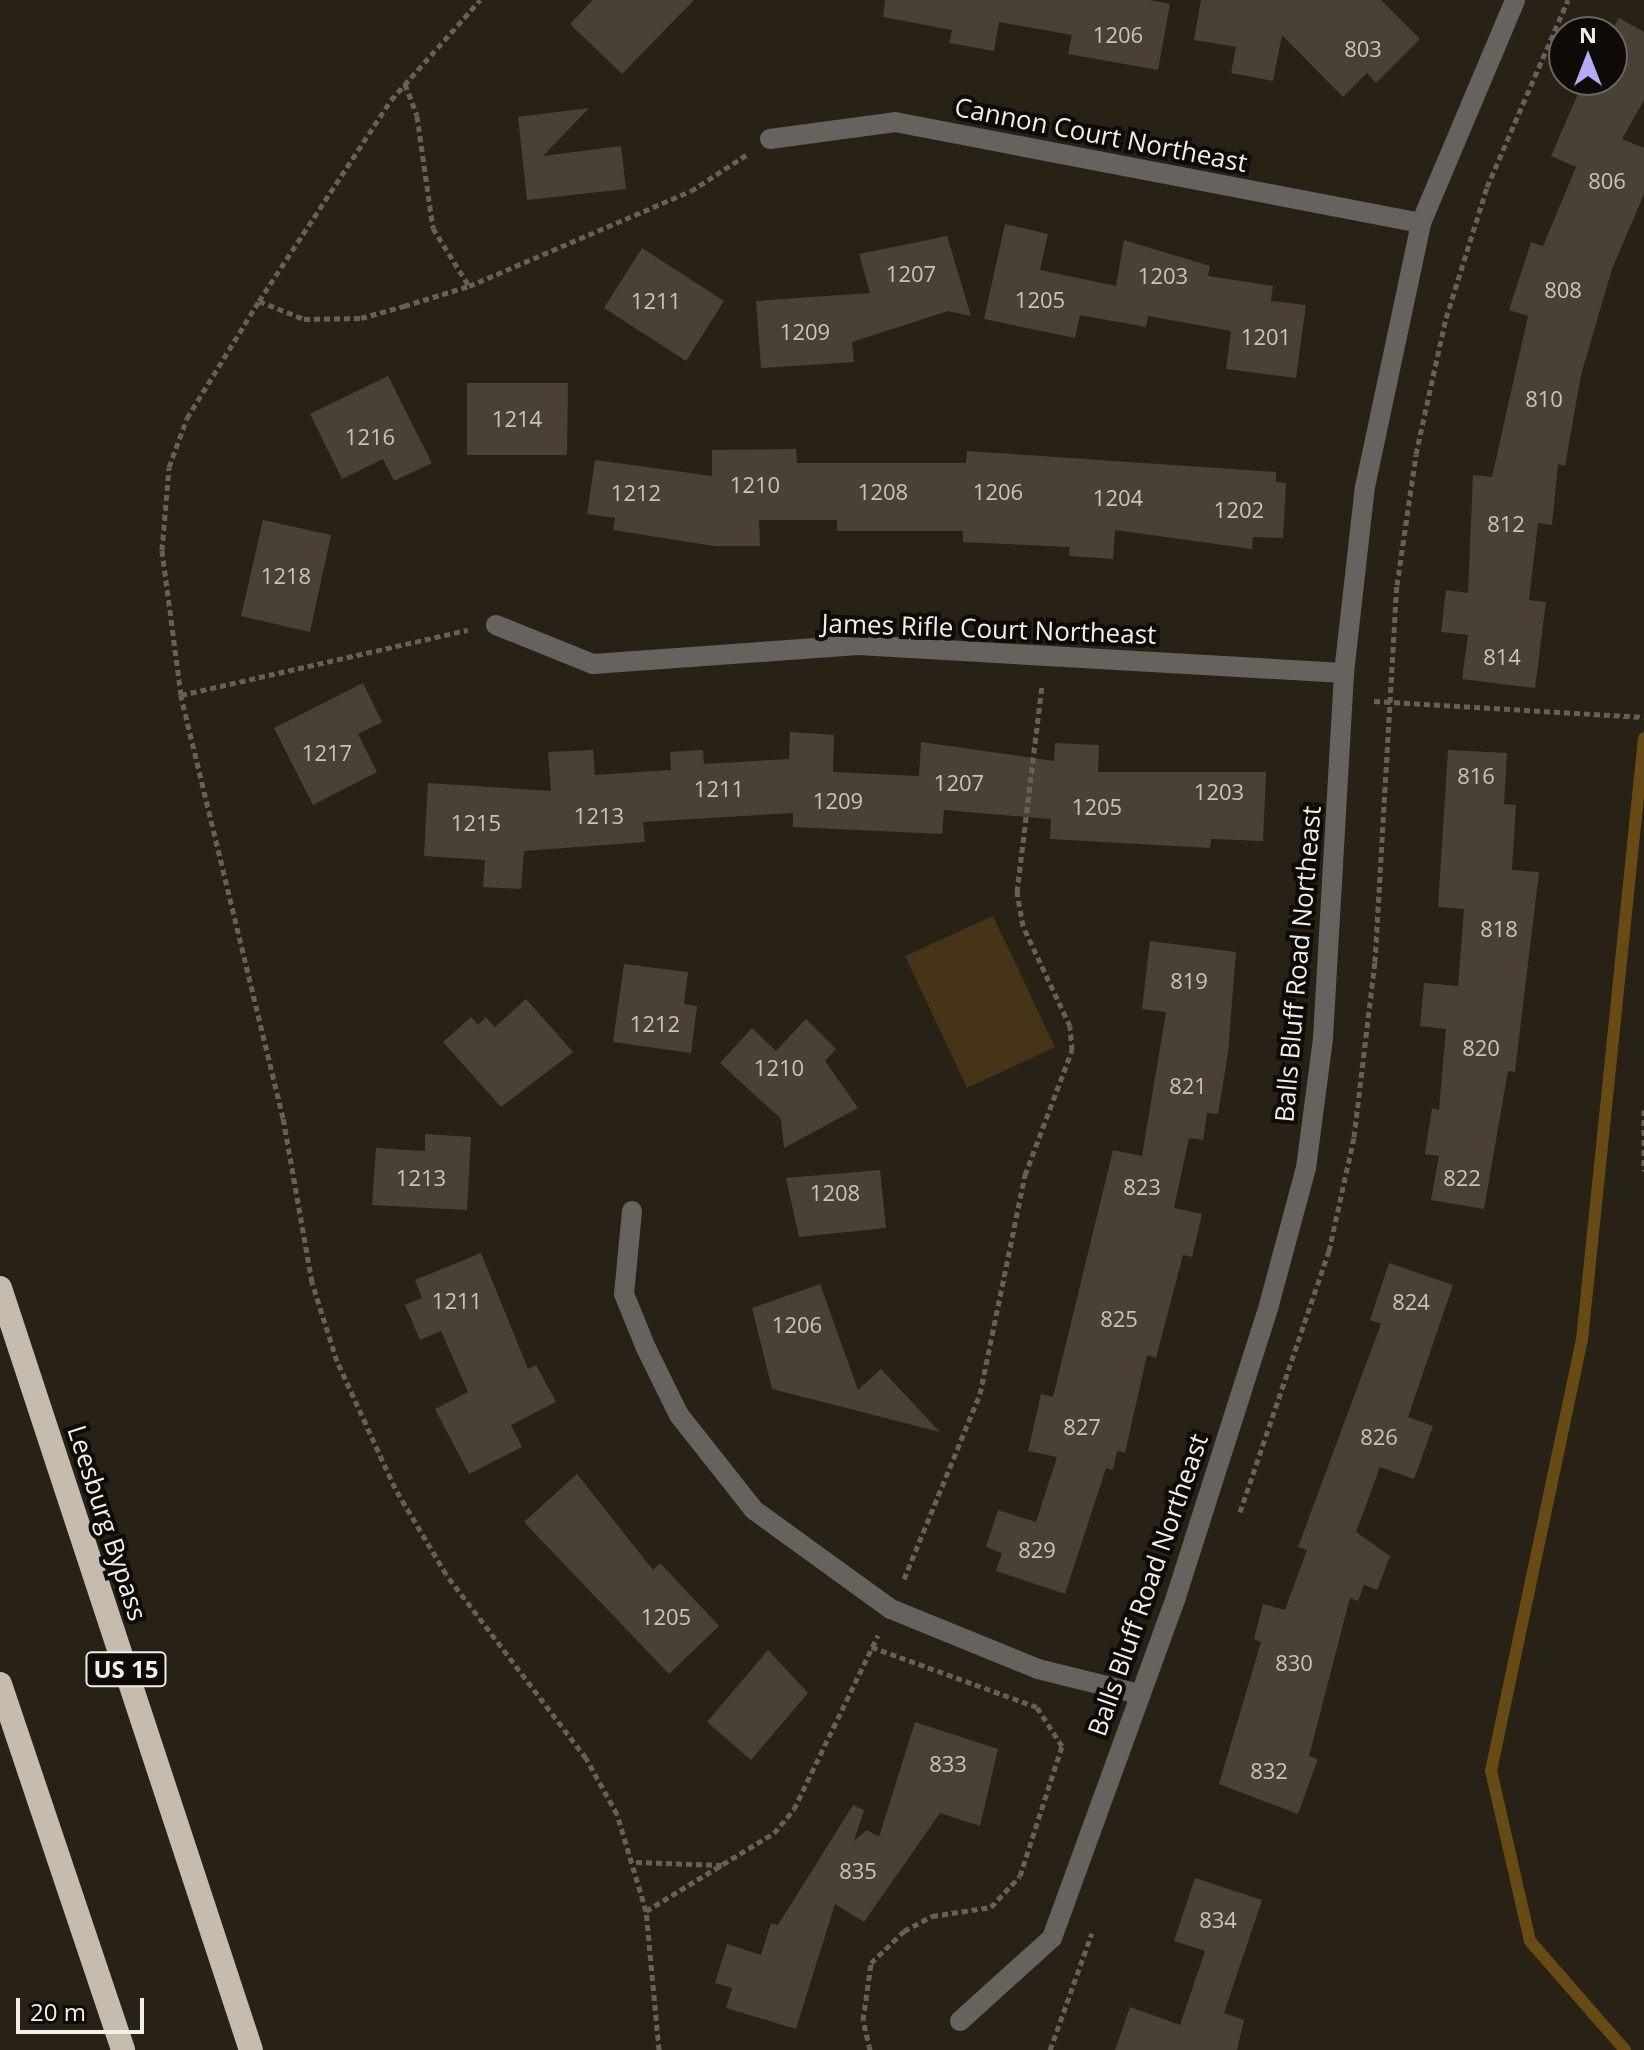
<!DOCTYPE html>
<html>
<head>
<meta charset="utf-8">
<style>
  body { margin:0 }
  #map { position:relative; width:1644px; height:2050px; overflow:hidden; background:#282116; font-family:"Open Sans",sans-serif }
  div>[style] { position:absolute }
  [style*='--x'] { left:calc(var(--x)*1px); top:calc(var(--y)*1px); width:calc(var(--w)*1px); rotate:calc(var(--a)*1deg) }
  .green>* { inset:0; background:#453418 }
  .stream>* { height:12px; margin:-6px; padding:0 6px; transform-origin:6px; border-radius:6px; background:#684a14 }
  .building>* { inset:0; background:#494136 }
  .path>* { height:5px; margin-top:-2.5px; transform-origin:0; background:repeating-linear-gradient(90deg,#676056 0 6px,transparent 0 10px) }
  .minor>* { height:20px; margin:-10px; padding:0 10px; transform-origin:10px; border-radius:10px; background:#66625d }
  .highway>* { height:24px; margin:-12px; padding:0 12px; transform-origin:12px; border-radius:12px; background:#c5bcae }
  span { translate:-50% -50%; white-space:nowrap; text-align:center; line-height:1.15; -webkit-text-stroke:8px #0e0b07; paint-order:stroke }
  .number-label { font-size:22px; color:#c8c3bb }
  .number-label span { -webkit-text-stroke-width:0 }
  .shield-label span { padding:2px 6px; background:#0e0b07; border:2px solid; border-radius:6px; -webkit-text-stroke-width:0 }
  .shield-label { font-size:24px; color:#f3eee7; font-weight:700 }
  .street-label { font-size:26px; color:#f3eee7 }
  .north { position:absolute; left:1548px; top:16px; width:80px; height:80px; box-sizing:border-box; background:#0e0b07; border:2px solid #6a6661; border-radius:50%; rotate:0deg; font-size:22px; font-weight:700; line-height:32px; text-align:center; color:#f3eee7 }
  .north::after { content:''; display:block; margin:auto; width:28px; height:36px; background:#b4acf9; clip-path:polygon(50% 0,100% 100%,50% 72%,0 100%) }
  .scale { position:absolute; left:16px; top:1998px; width:128px; height:36px; box-sizing:border-box; border:4px solid #f3eee7; border-top:0; padding-left:10px; font-size:24px; line-height:28px; white-space:nowrap; color:#f3eee7; -webkit-text-stroke:6px #0e0b07; paint-order:stroke }
</style>
</head>
<body>
<div id="map">
  <div class="green">
    <div style="clip-path:polygon(993px 916px,1055px 1047px,967px 1088px,905px 956px)"></div>
  </div>
  <div class="stream">
    <div style="--x:1625;--y:2050;--w:145;--a:-131.1"></div>
    <div style="--x:1530;--y:1941;--w:174;--a:-102.9"></div>
    <div style="--x:1491;--y:1771;--w:441;--a:-78.1"></div>
    <div style="--x:1582;--y:1340;--w:605;--a:-84.12"></div>
  </div>
  <div class="building">
    <div style="clip-path:polygon(593px 0,694px 0,622px 74px,570px 24px)"></div>
    <div style="clip-path:polygon(885px 0,1149px 0,1170px 4px,1158px 70px,1068px 54px,1072px 35px,999px 22px,994px 51px,949px 43px,952px 30px,883px 17px)"></div>
    <div style="clip-path:polygon(1201px 0,1381px 0,1420px 39px,1376px 83px,1367px 73px,1343px 97px,1282px 35px,1273px 81px,1231px 73px,1236px 47px,1194px 40px)"></div>
    <div style="clip-path:polygon(1619px 18px,1644px 32px,1644px 100px,1622px 139px,1644px 148px,1644px 194px,1612px 269px,1581px 375px,1565px 466px,1558px 464px,1552px 525px,1538px 523px,1529px 600px,1546px 602px,1535px 688px,1462px 679px,1468px 635px,1441px 632px,1446px 590px,1468px 593px,1473px 475px,1492px 477px,1528px 316px,1509px 310px,1531px 242px,1543px 246px,1576px 167px,1551px 156px,1584px 80px,1612px 80px,1611px 32px)"></div>
    <div style="clip-path:polygon(589px 108px,543px 156px,621px 146px,626px 189px,527px 200px,518px 117px)"></div>
    <div style="clip-path:polygon(1005px 224px,1048px 234px,1040px 270px,1116px 286px,1124px 240px,1210px 266px,1208px 276px,1273px 286px,1271px 301px,1306px 305px,1296px 378px,1226px 369px,1231px 331px,1148px 316px,1146px 327px,1080px 315px,1075px 338px,984px 319px)"></div>
    <div style="clip-path:polygon(947px 236px,971px 316px,948px 311px,852px 342px,854px 362px,761px 368px,756px 301px,870px 293px,859px 254px)"></div>
    <div style="clip-path:polygon(642px 248px,724px 301px,686px 361px,604px 308px)"></div>
    <div style="clip-path:polygon(388px 376px,432px 463px,394px 481px,383px 459px,342px 479px,310px 414px)"></div>
    <div style="clip-path:polygon(467px 383px,568px 383px,567px 455px,467px 455px)"></div>
    <div style="clip-path:polygon(796px 449px,797px 463px,966px 463px,967px 451px,1276px 472px,1276px 482px,1286px 483px,1283px 538px,1253px 537px,1252px 549px,1115px 530px,1113px 559px,1069px 556px,1070px 547px,963px 542px,963px 531px,837px 531px,837px 520px,759px 520px,760px 546px,714px 546px,613px 530px,615px 518px,587px 514px,595px 460px,712px 476px,712px 450px)"></div>
    <div style="clip-path:polygon(263px 520px,331px 535px,310px 632px,241px 616px)"></div>
    <div style="clip-path:polygon(363px 683px,382px 722px,358px 734px,377px 772px,313px 805px,274px 728px)"></div>
    <div style="clip-path:polygon(790px 732px,834px 735px,833px 772px,919px 776px,921px 742px,1054px 761px,1055px 743px,1099px 745px,1098px 772px,1266px 772px,1263px 841px,1211px 839px,1210px 848px,1050px 839px,1051px 819px,944px 810px,942px 834px,793px 827px,793px 813px,643px 822px,645px 842px,524px 851px,521px 889px,483px 887px,485px 860px,424px 856px,428px 783px,551px 791px,548px 752px,593px 750px,595px 775px,671px 770px,670px 752px,703px 750px,704px 764px,789px 759px)"></div>
    <div style="clip-path:polygon(1448px 750px,1507px 753px,1504px 804px,1516px 805px,1512px 870px,1539px 872px,1515px 1072px,1508px 1071px,1484px 1209px,1431px 1200px,1439px 1156px,1425px 1154px,1432px 1108px,1439px 1110px,1446px 1029px,1420px 1026px,1424px 983px,1458px 986px,1464px 909px,1438px 907px)"></div>
    <div style="clip-path:polygon(1150px 941px,1236px 952px,1228px 1053px,1218px 1114px,1207px 1113px,1203px 1140px,1189px 1138px,1174px 1208px,1202px 1214px,1192px 1257px,1183px 1255px,1156px 1358px,1147px 1355px,1125px 1453px,1117px 1451px,1113px 1470px,1106px 1468px,1065px 1594px,996px 1571px,1002px 1553px,986px 1547px,998px 1510px,1036px 1522px,1057px 1457px,1028px 1451px,1041px 1394px,1053px 1397px,1113px 1150px,1142px 1156px,1166px 1012px,1142px 1009px)"></div>
    <div style="clip-path:polygon(624px 964px,688px 972px,684px 1004px,697px 1006px,691px 1053px,613px 1042px)"></div>
    <div style="clip-path:polygon(526px 999px,573px 1052px,501px 1107px,443px 1042px,471px 1017px,478px 1025px,486px 1017px,495px 1027px)"></div>
    <div style="clip-path:polygon(806px 1019px,836px 1049px,825px 1061px,858px 1108px,784px 1148px,781px 1119px,720px 1063px,752px 1028px,776px 1051px)"></div>
    <div style="clip-path:polygon(425px 1134px,471px 1137px,467px 1210px,372px 1205px,376px 1148px,425px 1151px)"></div>
    <div style="clip-path:polygon(880px 1170px,886px 1228px,799px 1237px,786px 1178px)"></div>
    <div style="clip-path:polygon(481px 1253px,528px 1369px,536px 1365px,556px 1402px,511px 1425px,522px 1447px,469px 1474px,435px 1409px,468px 1392px,441px 1331px,420px 1340px,405px 1305px,422px 1298px,415px 1280px)"></div>
    <div style="clip-path:polygon(1389px 1263px,1453px 1285px,1408px 1417px,1433px 1426px,1414px 1479px,1380px 1467px,1356px 1532px,1390px 1556px,1377px 1590px,1364px 1585px,1358px 1601px,1350px 1598px,1309px 1756px,1318px 1759px,1298px 1814px,1219px 1784px,1261px 1642px,1254px 1639px,1263px 1604px,1285px 1610px,1307px 1550px,1298px 1547px,1381px 1324px,1370px 1320px)"></div>
    <div style="clip-path:polygon(820px 1284px,858px 1390px,881px 1369px,940px 1432px,772px 1389px,752px 1308px)"></div>
    <div style="clip-path:polygon(577px 1474px,653px 1570px,660px 1563px,719px 1626px,669px 1674px,524px 1522px)"></div>
    <div style="clip-path:polygon(768px 1650px,808px 1693px,751px 1760px,707px 1722px)"></div>
    <div style="clip-path:polygon(915px 1722px,998px 1749px,980px 1826px,940px 1813px,864px 1922px,835px 1904px,796px 2029px,726px 2008px,732px 1988px,715px 1983px,727px 1944px,761px 1955px,771px 1923px,778px 1925px,853px 1805px,864px 1810px,854px 1841px,867px 1830px,879px 1837px)"></div>
    <div style="clip-path:polygon(1195px 1878px,1262px 1900px,1224px 2013px,1244px 2020px,1237px 2050px,1115px 2050px,1130px 2007px,1180px 2025px,1205px 1951px,1174px 1941px)"></div>
  </div>
  <div class="path">
    <div style="--x:405;--y:84;--w:34;--a:69"></div>
    <div style="--x:417;--y:116;--w:113;--a:81.9"></div>
    <div style="--x:433;--y:228;--w:68;--a:58.2"></div>
    <div style="--x:259;--y:301;--w:240;--a:-56.7"></div>
    <div style="--x:391;--y:100;--w:134;--a:-48.3"></div>
    <div style="--x:181;--y:695;--w:294;--a:-12.8"></div>
    <div style="--x:1374;--y:701;--w:270;--a:3.4"></div>
    <div style="--x:1644;--y:1110;--w:61;--a:90"></div>
    <div style="--x:1240;--y:1512;--w:276;--a:-71.2"></div>
    <div style="--x:1329;--y:1251;--w:117;--a:-77.6"></div>
    <div style="--x:1354;--y:1137;--w:176;--a:-83.2"></div>
    <div style="--x:1375;--y:962;--w:378;--a:-86.7"></div>
    <div style="--x:1397;--y:585;--w:132;--a:-81.7"></div>
    <div style="--x:1416;--y:454;--w:139;--a:-77.6"></div>
    <div style="--x:1446;--y:318;--w:137;--a:-72.6"></div>
    <div style="--x:1487;--y:187;--w:204;--a:-66.6"></div>
    <div style="--x:904;--y:1579;--w:200;--a:-67.7"></div>
    <div style="--x:980;--y:1394;--w:224;--a:-78.4"></div>
    <div style="--x:1025;--y:1175;--w:134;--a:-69.4"></div>
    <div style="--x:1072;--y:1050;--w:24;--a:-95"></div>
    <div style="--x:1070;--y:1026;--w:110;--a:-115.2"></div>
    <div style="--x:1023;--y:926;--w:35;--a:-100"></div>
    <div style="--x:1017;--y:892;--w:208;--a:-83.1"></div>
    <div style="--x:636;--y:1862;--w:86;--a:2"></div>
    <div style="--x:646;--y:1911;--w:150;--a:-31.4"></div>
    <div style="--x:774;--y:1833;--w:31;--a:-50"></div>
    <div style="--x:794;--y:1809;--w:193;--a:-64.2"></div>
    <div style="--x:659;--y:2050;--w:140;--a:-95.3"></div>
    <div style="--x:646;--y:1911;--w:101;--a:-106.6"></div>
    <div style="--x:617;--y:1814;--w:64;--a:-119"></div>
    <div style="--x:586;--y:1758;--w:231;--a:-127.3"></div>
    <div style="--x:446;--y:1574;--w:100;--a:-120.7"></div>
    <div style="--x:395;--y:1488;--w:140;--a:-114.5"></div>
    <div style="--x:337;--y:1361;--w:83;--a:-107.6"></div>
    <div style="--x:312;--y:1282;--w:167;--a:-100"></div>
    <div style="--x:283;--y:1118;--w:435;--a:-103.6"></div>
    <div style="--x:181;--y:695;--w:146;--a:-97.5"></div>
    <div style="--x:162;--y:550;--w:83;--a:-85.2"></div>
    <div style="--x:169;--y:467;--w:52;--a:-69.8"></div>
    <div style="--x:187;--y:418;--w:137;--a:-58.4"></div>
    <div style="--x:259;--y:301;--w:48;--a:21.8"></div>
    <div style="--x:304;--y:319;--w:57;--a:-1"></div>
    <div style="--x:361;--y:318;--w:45;--a:-15.6"></div>
    <div style="--x:404;--y:306;--w:68;--a:-17.1"></div>
    <div style="--x:469;--y:286;--w:241;--a:-23.2"></div>
    <div style="--x:691;--y:191;--w:66;--a:-33.2"></div>
    <div style="--x:870;--y:2050;--w:31;--a:-103"></div>
    <div style="--x:863;--y:2020;--w:58;--a:-82"></div>
    <div style="--x:871;--y:1963;--w:46;--a:-44.1"></div>
    <div style="--x:904;--y:1931;--w:32;--a:-28"></div>
    <div style="--x:932;--y:1916;--w:60;--a:-8.7"></div>
    <div style="--x:991;--y:1907;--w:42;--a:-46.9"></div>
    <div style="--x:1020;--y:1876;--w:137;--a:-72.1"></div>
    <div style="--x:1062;--y:1746;--w:46;--a:-122.7"></div>
    <div style="--x:1037;--y:1707;--w:176;--a:-160"></div>
    <div style="--x:1050;--y:2050;--w:124;--a:-70.3"></div>
  </div>
  <div class="minor">
    <div style="--x:770;--y:139;--w:126;--a:-7.7"></div>
    <div style="--x:895;--y:122;--w:536;--a:10.87"></div>
    <div style="--x:496;--y:625;--w:105;--a:21.9"></div>
    <div style="--x:593;--y:664;--w:266;--a:-4.1"></div>
    <div style="--x:858;--y:645;--w:487;--a:3.3"></div>
    <div style="--x:632;--y:1211;--w:83;--a:95.5"></div>
    <div style="--x:624;--y:1294;--w:58;--a:67.8"></div>
    <div style="--x:646;--y:1348;--w:75;--a:63.8"></div>
    <div style="--x:679;--y:1415;--w:121;--a:51.7"></div>
    <div style="--x:754;--y:1510;--w:169;--a:35.9"></div>
    <div style="--x:891;--y:1609;--w:159;--a:22.2"></div>
    <div style="--x:1038;--y:1669;--w:104;--a:13.9"></div>
    <div style="--x:960;--y:2021;--w:124;--a:-42.1"></div>
    <div style="--x:1052;--y:1938;--w:363;--a:-70"></div>
    <div style="--x:1176;--y:1597;--w:306;--a:-72.3"></div>
    <div style="--x:1269;--y:1305;--w:142;--a:-74.9"></div>
    <div style="--x:1306;--y:1168;--w:131;--a:-82.5"></div>
    <div style="--x:1323;--y:1038;--w:366;--a:-86.7"></div>
    <div style="--x:1344;--y:673;--w:187;--a:-83.6"></div>
    <div style="--x:1365;--y:487;--w:270;--a:-78"></div>
    <div style="--x:1421;--y:223;--w:242;--a:-67.1"></div>
  </div>
  <div class="highway">
    <div style="--x:0;--y:1288;--w:802;--a:71.77"></div>
    <div style="--x:0;--y:1684;--w:386;--a:71.4"></div>
  </div>
  <div class="number-label">
    <span style="left:1118px;top:35px">1206</span>
    <span style="left:1363px;top:49px">803</span>
    <span style="left:1607px;top:181px">806</span>
    <span style="left:911px;top:274px">1207</span>
    <span style="left:1163px;top:276px">1203</span>
    <span style="left:1563px;top:290px">808</span>
    <span style="left:1040px;top:300px">1205</span>
    <span style="left:656px;top:301px">1211</span>
    <span style="left:805px;top:332px">1209</span>
    <span style="left:1266px;top:337px">1201</span>
    <span style="left:1544px;top:399px">810</span>
    <span style="left:517px;top:419px">1214</span>
    <span style="left:370px;top:437px">1216</span>
    <span style="left:755px;top:485px">1210</span>
    <span style="left:883px;top:492px">1208</span>
    <span style="left:998px;top:492px">1206</span>
    <span style="left:636px;top:493px">1212</span>
    <span style="left:1118px;top:498px">1204</span>
    <span style="left:1239px;top:510px">1202</span>
    <span style="left:1506px;top:524px">812</span>
    <span style="left:286px;top:576px">1218</span>
    <span style="left:1502px;top:657px">814</span>
    <span style="left:327px;top:753px">1217</span>
    <span style="left:1476px;top:776px">816</span>
    <span style="left:959px;top:783px">1207</span>
    <span style="left:719px;top:789px">1211</span>
    <span style="left:1219px;top:792px">1203</span>
    <span style="left:838px;top:801px">1209</span>
    <span style="left:1097px;top:807px">1205</span>
    <span style="left:599px;top:816px">1213</span>
    <span style="left:476px;top:823px">1215</span>
    <span style="left:1499px;top:929px">818</span>
    <span style="left:1189px;top:981px">819</span>
    <span style="left:655px;top:1024px">1212</span>
    <span style="left:1481px;top:1048px">820</span>
    <span style="left:779px;top:1068px">1210</span>
    <span style="left:1188px;top:1086px">821</span>
    <span style="left:421px;top:1178px">1213</span>
    <span style="left:1462px;top:1178px">822</span>
    <span style="left:1142px;top:1187px">823</span>
    <span style="left:835px;top:1193px">1208</span>
    <span style="left:457px;top:1301px">1211</span>
    <span style="left:1411px;top:1302px">824</span>
    <span style="left:1119px;top:1319px">825</span>
    <span style="left:797px;top:1325px">1206</span>
    <span style="left:1082px;top:1427px">827</span>
    <span style="left:1379px;top:1437px">826</span>
    <span style="left:1037px;top:1550px">829</span>
    <span style="left:666px;top:1617px">1205</span>
    <span style="left:1294px;top:1663px">830</span>
    <span style="left:948px;top:1764px">833</span>
    <span style="left:1269px;top:1771px">832</span>
    <span style="left:858px;top:1871px">835</span>
    <span style="left:1218px;top:1920px">834</span>
  </div>
  <div class="shield-label">
    <span style="left:126px;top:1669px">US 15</span>
  </div>
  <div class="street-label">
    <span style="left:1101px;top:135px;rotate:11deg">Cannon Court Northeast</span>
    <span style="left:989px;top:629px;rotate:2deg">James Rifle Court Northeast</span>
    <span style="left:1298px;top:964px;rotate:-85deg">Balls Bluff Road Northeast</span>
    <span style="left:107px;top:1523px;rotate:72deg">Leesburg Bypass</span>
    <span style="left:1148px;top:1585px;rotate:-71deg">Balls Bluff Road Northeast</span>
  </div>
  <div class="north">N</div>
  <div class="scale">20 m</div>
</div>
</body>
</html>
